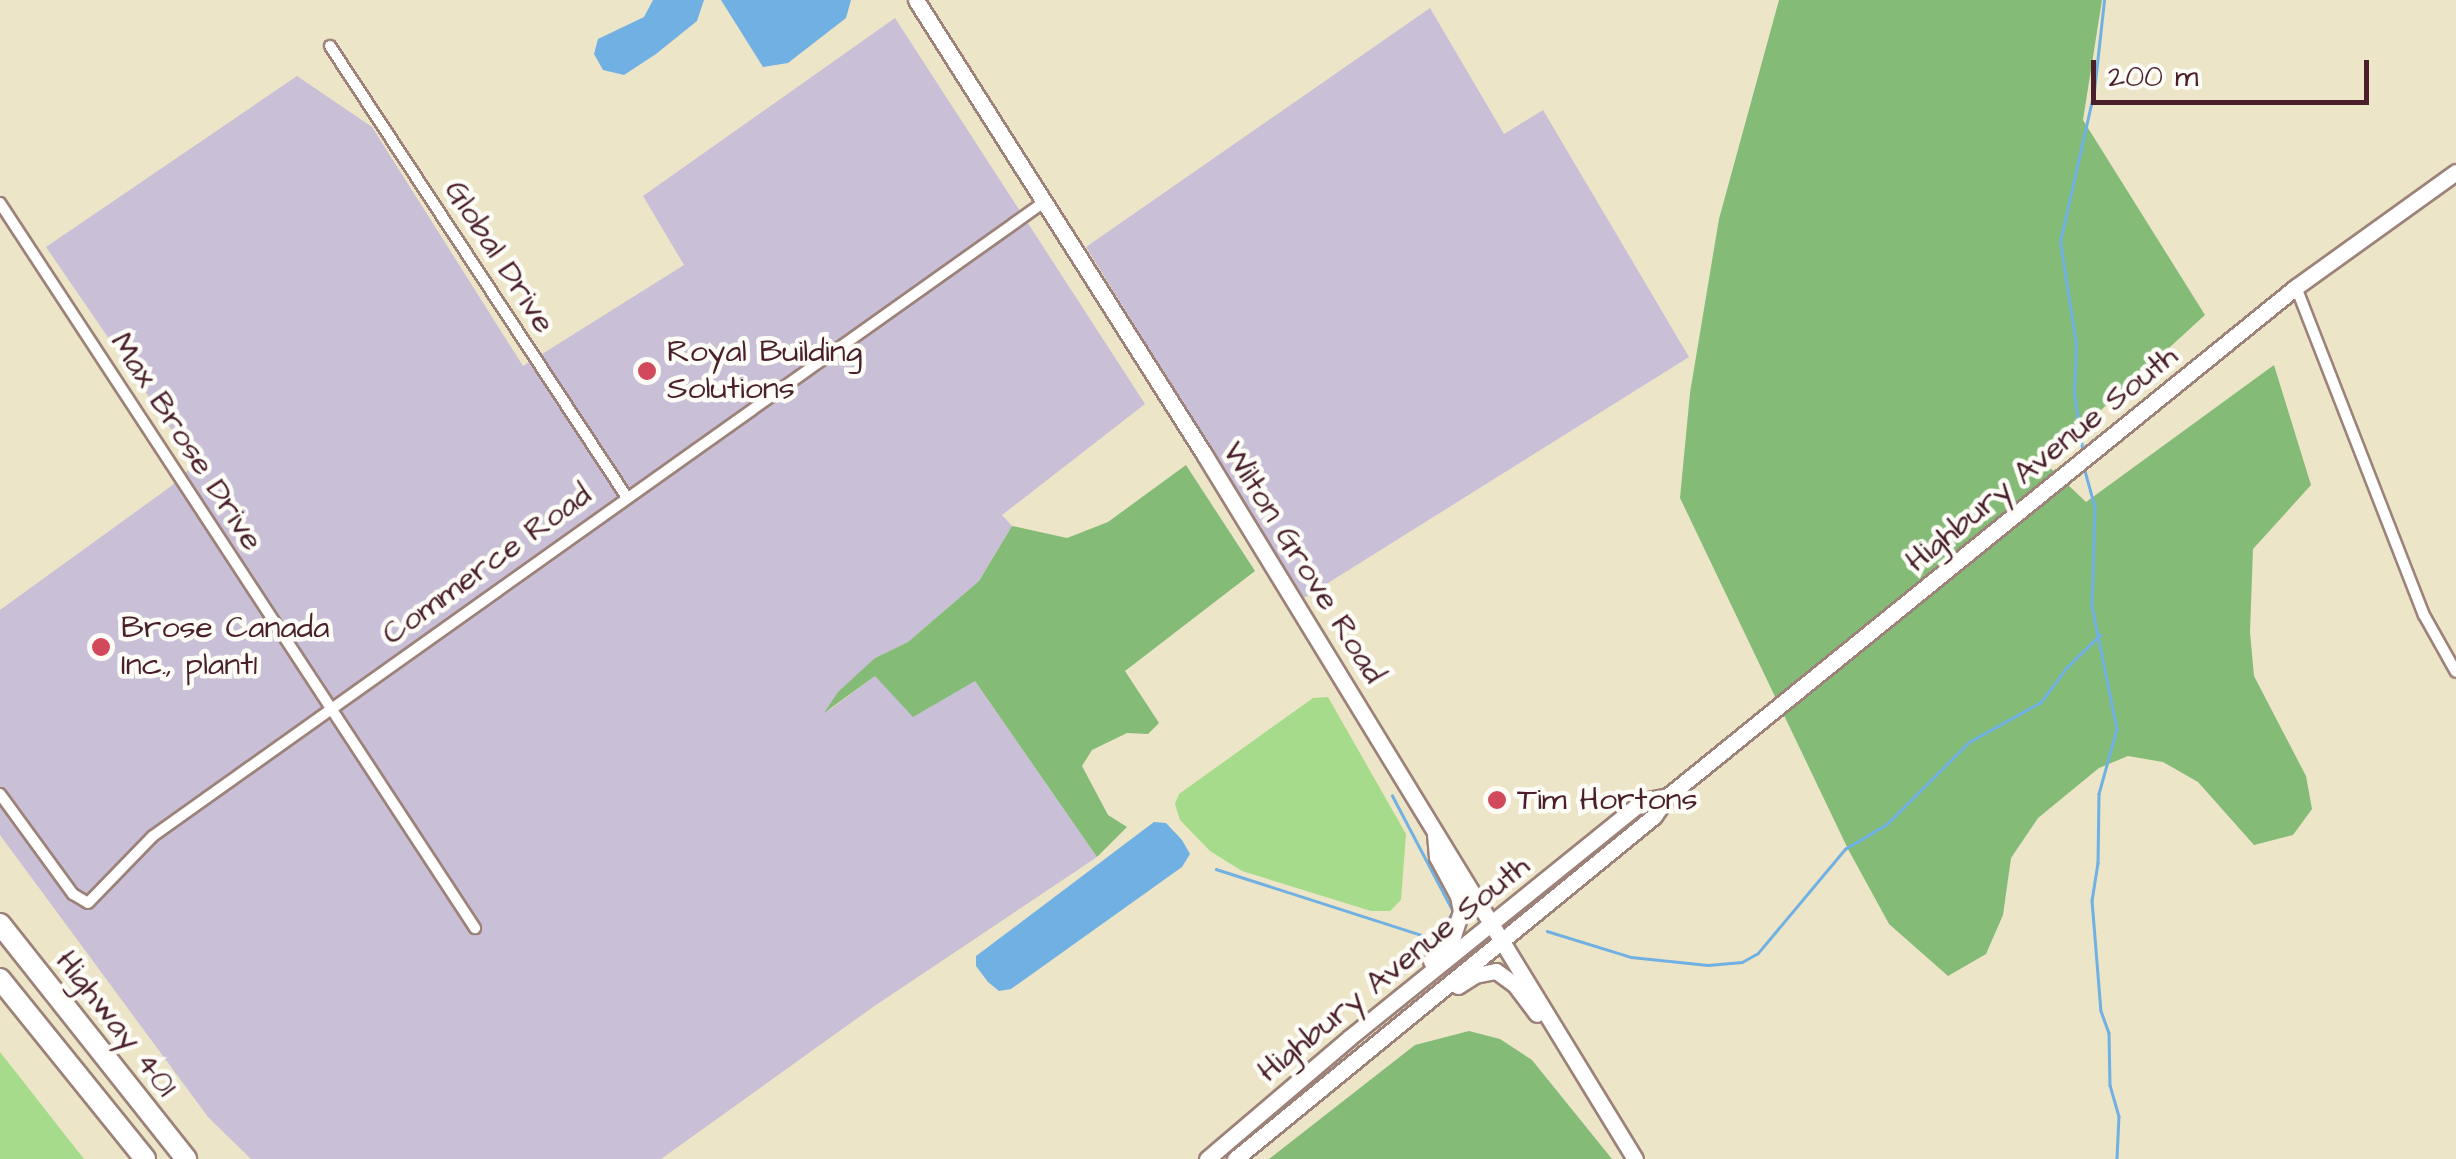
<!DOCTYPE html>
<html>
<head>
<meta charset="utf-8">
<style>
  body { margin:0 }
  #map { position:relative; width:2456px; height:1159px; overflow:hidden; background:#ede5c7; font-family:"Architects Daughter",sans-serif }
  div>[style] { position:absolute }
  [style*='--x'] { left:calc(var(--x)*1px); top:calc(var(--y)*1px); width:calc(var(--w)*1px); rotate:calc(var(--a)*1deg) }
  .industrial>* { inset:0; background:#c9bfd7 }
  .green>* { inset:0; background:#a5db8b }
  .forest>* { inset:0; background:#84bb77 }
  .water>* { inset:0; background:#70b0e3 }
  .stream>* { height:2.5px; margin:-1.25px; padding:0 1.25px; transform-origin:1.25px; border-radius:1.25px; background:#70b0e3 }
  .roads { filter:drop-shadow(2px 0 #9c8279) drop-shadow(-2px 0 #9c8279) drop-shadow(0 2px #9c8279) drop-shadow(0 -2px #9c8279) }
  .street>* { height:10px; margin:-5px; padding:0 5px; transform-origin:5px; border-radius:5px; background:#fff }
  .secondary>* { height:15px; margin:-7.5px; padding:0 7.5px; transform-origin:7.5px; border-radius:7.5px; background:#fff }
  .highway>* { height:20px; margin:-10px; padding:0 10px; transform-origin:10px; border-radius:10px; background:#fff }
  .dots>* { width:28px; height:28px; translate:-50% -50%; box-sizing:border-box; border:5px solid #fdfcf7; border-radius:50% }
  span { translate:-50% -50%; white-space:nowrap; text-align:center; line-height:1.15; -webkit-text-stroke:9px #fdfcf7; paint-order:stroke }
  .street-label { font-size:32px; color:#4a1f2b }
  .poi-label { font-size:32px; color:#4a1f2b }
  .left { translate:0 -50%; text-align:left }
  .scale { position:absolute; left:2091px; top:60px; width:278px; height:45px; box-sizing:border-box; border:5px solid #4a1f2b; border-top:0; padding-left:12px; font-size:30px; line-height:35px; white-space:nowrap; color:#4a1f2b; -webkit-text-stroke:8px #fdfcf7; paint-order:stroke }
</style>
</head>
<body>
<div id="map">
  <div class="industrial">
    <div style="clip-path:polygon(1430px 8px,1504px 134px,1543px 110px,1689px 357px,1304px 598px,1086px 247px)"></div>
    <div style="clip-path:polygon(895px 18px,1145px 404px,1002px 515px,1012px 526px,979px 581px,908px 642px,875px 658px,828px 711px,875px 676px,975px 681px,1097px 857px,873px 1007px,661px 1159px,251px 1159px,208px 1117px,0 835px,0 610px,170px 487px,195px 464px,46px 247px,297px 76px,372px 127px,523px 366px,684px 265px,643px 196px)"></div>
  </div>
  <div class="green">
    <div style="clip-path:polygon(1328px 697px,1406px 834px,1401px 900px,1390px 911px,1371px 911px,1242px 871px,1210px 851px,1180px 820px,1175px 804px,1179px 794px,1313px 698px)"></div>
    <div style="clip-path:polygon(0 1052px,84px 1159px,0 1159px)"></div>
  </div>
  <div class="forest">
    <div style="clip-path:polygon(1779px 0,2102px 0,2083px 120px,2205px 315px,2044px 462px,2086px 502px,2274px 365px,2311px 485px,2253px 549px,2250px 632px,2254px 676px,2306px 776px,2312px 809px,2293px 835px,2254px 845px,2198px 782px,2163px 762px,2128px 756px,2099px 768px,2038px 818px,2011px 858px,2003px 915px,1986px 954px,1948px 976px,1889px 924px,1848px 849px,1680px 498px,1690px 393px,1719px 219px)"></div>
    <div style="clip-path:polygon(1186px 465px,1255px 571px,1125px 671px,1159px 723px,1148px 734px,1127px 733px,1092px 750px,1082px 766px,1108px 815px,1127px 827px,1097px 857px,975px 681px,913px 717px,875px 676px,824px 713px,838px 692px,875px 658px,908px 642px,979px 581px,1012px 526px,1067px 538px,1108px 522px)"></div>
    <div style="clip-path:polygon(1469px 1031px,1500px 1039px,1532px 1060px,1612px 1159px,1269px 1159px,1415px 1045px)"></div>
  </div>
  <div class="water">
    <div style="clip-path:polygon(653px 0,704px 0,697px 21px,656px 54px,624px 75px,603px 70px,594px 54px,598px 39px,644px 17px)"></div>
    <div style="clip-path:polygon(721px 0,851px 0,846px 18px,788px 63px,763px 67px)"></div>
    <div style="clip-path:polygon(1154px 822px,1166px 823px,1182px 840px,1190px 854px,1182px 867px,1011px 989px,999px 991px,988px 982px,976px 966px,976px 956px)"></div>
  </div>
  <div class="stream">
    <div style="--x:2083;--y:454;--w:61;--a:-98.5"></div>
    <div style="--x:2074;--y:394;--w:49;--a:-87.7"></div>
    <div style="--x:2076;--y:345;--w:104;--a:-98.8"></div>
    <div style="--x:2060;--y:242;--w:155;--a:-77.3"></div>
    <div style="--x:2094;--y:91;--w:92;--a:-83.7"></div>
    <div style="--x:2084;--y:467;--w:41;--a:74.6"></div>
    <div style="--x:2095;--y:507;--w:99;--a:91.7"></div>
    <div style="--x:2092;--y:606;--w:126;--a:78.5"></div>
    <div style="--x:2117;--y:729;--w:67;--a:105.5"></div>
    <div style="--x:2099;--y:794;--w:69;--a:90.8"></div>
    <div style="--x:2098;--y:863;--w:37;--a:99"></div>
    <div style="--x:2092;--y:900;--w:111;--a:85.4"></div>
    <div style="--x:2101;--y:1011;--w:23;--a:70"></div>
    <div style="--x:2109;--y:1033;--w:52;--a:88.9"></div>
    <div style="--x:2110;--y:1085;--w:32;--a:74"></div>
    <div style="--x:2119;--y:1116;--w:43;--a:92.7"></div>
    <div style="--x:1216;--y:869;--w:229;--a:17.8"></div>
    <div style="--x:1434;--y:939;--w:33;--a:-55"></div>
    <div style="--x:1453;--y:912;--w:131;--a:-117.7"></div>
    <div style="--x:1547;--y:931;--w:88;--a:17.2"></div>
    <div style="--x:1631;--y:957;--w:77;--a:5.9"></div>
    <div style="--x:1708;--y:965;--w:34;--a:-5"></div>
    <div style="--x:1742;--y:962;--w:18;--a:-29"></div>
    <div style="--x:1758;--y:953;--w:136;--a:-50.1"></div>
    <div style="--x:1845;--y:849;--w:49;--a:-30.8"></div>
    <div style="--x:1887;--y:824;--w:116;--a:-45"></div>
    <div style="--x:1969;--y:742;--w:82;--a:-29.1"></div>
    <div style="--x:2041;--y:702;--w:44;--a:-53.4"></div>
    <div style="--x:2067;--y:667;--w:46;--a:-44.1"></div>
  </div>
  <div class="roads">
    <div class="street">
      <div style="--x:330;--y:46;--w:539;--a:56.66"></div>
      <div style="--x:0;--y:203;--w:867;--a:56.77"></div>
      <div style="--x:2296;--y:287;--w:352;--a:68.7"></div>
      <div style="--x:2424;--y:615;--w:65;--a:60.7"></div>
      <div style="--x:0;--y:794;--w:124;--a:53.9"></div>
      <div style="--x:73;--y:894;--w:17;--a:31"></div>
      <div style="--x:88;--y:903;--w:93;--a:-45.9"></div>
      <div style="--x:153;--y:836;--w:1094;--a:-35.43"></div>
    </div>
    <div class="secondary">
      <div style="--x:916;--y:0;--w:538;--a:57.61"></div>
      <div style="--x:1204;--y:454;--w:826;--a:58.56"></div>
      <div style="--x:1431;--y:961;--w:33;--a:-49"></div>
      <div style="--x:1453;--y:936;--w:26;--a:-72"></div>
      <div style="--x:1461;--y:911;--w:15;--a:-101"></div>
      <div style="--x:1458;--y:896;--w:44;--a:-118.3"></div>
      <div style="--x:1437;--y:857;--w:22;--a:-95"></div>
      <div style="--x:1458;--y:986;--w:20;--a:-33"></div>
      <div style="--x:1475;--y:975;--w:21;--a:-11"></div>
      <div style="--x:1496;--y:971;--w:24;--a:36"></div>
      <div style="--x:1515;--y:985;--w:36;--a:53"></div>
      <div style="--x:1207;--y:1159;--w:187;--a:-40.4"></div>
      <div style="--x:1349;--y:1038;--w:378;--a:-38.9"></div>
      <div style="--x:1643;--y:801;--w:25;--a:-11"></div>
      <div style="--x:1235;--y:1159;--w:541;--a:-39.3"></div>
      <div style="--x:1654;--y:816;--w:24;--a:-55"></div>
      <div style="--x:1668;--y:796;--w:808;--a:-39.03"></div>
      <div style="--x:2296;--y:287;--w:197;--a:-35.7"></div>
    </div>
    <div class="highway">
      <div style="--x:0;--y:924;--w:300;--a:51.6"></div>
      <div style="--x:0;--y:979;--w:231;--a:51.1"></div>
    </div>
  </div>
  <div class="dots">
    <div style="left:647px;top:371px;background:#d1495b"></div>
    <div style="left:101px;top:647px;background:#d1495b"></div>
    <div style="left:1497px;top:800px;background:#d1495b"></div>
  </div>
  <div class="street-label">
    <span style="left:499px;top:257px;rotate:57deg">Global Drive</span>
    <span style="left:186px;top:442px;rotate:57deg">Max Brose Drive</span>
    <span style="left:2042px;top:459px;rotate:-39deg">Highbury Avenue South</span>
    <span style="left:1303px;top:563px;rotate:58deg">Wilton Grove Road</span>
    <span style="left:487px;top:565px;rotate:-36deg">Commerce Road</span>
    <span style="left:1394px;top:969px;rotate:-39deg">Highbury Avenue South</span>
    <span style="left:116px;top:1024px;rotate:52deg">Highway 401</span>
  </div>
  <div class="poi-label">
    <span class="left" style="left:667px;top:371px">Royal Building<br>Solutions</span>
    <span class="left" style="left:121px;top:647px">Brose Canada<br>Inc., plant1</span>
    <span class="left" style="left:1517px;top:800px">Tim Hortons</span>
  </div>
  <div class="scale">200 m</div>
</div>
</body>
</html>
